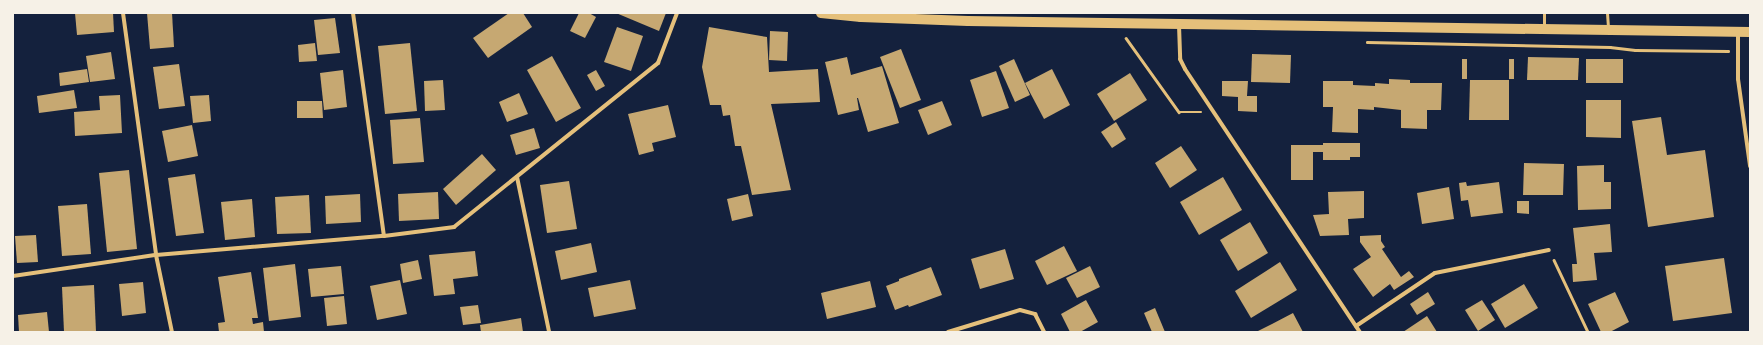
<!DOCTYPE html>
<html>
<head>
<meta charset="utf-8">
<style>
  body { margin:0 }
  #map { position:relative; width:1763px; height:345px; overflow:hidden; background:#14213d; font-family:"Public Sans",sans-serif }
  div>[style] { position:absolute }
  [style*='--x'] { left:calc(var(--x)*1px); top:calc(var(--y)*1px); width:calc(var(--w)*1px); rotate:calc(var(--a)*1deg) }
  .building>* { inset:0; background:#c6a872 }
  .path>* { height:2.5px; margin:-1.25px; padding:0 1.25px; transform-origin:1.25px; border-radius:1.25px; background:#e5c07b }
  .service>* { height:3px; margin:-1.5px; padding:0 1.5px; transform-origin:1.5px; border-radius:1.5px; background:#e5c07b }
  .minor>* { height:4px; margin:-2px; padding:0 2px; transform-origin:2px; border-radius:2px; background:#e5c07b }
  .primary>* { height:10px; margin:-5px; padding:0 5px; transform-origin:5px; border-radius:5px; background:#e5c07b }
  span { translate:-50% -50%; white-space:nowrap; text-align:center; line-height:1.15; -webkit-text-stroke:3px #f6f1e7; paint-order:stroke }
  .frame { position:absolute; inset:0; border:14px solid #f6f1e7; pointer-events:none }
</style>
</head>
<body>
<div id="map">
  <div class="building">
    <div style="clip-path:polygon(75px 13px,113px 13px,114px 32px,77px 35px)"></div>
    <div style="clip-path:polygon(147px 13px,172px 13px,174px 47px,150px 49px)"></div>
    <div style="clip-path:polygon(509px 13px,523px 13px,532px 27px,488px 58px,473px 38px)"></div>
    <div style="clip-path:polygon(579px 13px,589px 13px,596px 17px,585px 38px,570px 31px)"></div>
    <div style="clip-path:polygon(616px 13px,666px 13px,659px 31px)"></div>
    <div style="clip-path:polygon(335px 18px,340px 53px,318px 55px,314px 20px)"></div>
    <div style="clip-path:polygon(617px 27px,643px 36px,631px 71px,604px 62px)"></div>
    <div style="clip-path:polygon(709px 27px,767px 37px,769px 72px,818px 69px,820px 102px,771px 104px,791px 190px,752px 195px,741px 146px,735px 146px,730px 115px,723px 116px,721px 105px,710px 105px,702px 67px)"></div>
    <div style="clip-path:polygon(770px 31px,788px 32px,787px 61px,769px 60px)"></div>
    <div style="clip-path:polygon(315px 43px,317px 61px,299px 62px,298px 45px)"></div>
    <div style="clip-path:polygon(410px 43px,417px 111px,385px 114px,378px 46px)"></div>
    <div style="clip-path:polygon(901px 49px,921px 100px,900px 108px,880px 57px)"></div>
    <div style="clip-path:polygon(111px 52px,115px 79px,90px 82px,86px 56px)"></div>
    <div style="clip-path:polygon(1252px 54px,1291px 55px,1290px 83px,1251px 82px)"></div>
    <div style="clip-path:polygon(552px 56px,581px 108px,556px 122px,527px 70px)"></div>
    <div style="clip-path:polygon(847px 57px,851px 75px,882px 66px,899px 123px,868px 132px,858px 98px,857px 98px,859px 110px,838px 115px,825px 62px)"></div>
    <div style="clip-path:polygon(1528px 57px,1579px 58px,1578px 80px,1527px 80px)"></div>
    <div style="clip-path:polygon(1014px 59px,1030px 95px,1015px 102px,999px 66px)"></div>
    <div style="clip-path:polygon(1462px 59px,1467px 59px,1467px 79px,1462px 79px)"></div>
    <div style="clip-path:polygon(1509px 59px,1514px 59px,1514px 79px,1509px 79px)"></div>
    <div style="clip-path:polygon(1586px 59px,1623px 59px,1623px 83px,1586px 83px)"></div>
    <div style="clip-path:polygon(179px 64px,185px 106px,159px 109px,153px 67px)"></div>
    <div style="clip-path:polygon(87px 69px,89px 82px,60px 86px,59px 73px)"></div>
    <div style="clip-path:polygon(1052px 69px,1070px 105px,1044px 119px,1025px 83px)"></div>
    <div style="clip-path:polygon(343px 70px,347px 107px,324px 110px,320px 73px)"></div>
    <div style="clip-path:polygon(596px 70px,605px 86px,596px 91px,587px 75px)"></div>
    <div style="clip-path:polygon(996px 71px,1009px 108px,982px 117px,970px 80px)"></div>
    <div style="clip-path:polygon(1130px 73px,1147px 100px,1114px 121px,1097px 94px)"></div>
    <div style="clip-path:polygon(1389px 79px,1410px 80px,1410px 83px,1442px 83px,1441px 110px,1427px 110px,1427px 129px,1401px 128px,1401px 110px,1374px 107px,1374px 110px,1358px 109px,1358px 133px,1332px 132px,1333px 107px,1323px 107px,1323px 81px,1353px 81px,1353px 85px,1375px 86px,1375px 83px,1389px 84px)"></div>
    <div style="clip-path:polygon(443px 80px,445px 110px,425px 111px,424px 81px)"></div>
    <div style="clip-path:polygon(1470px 80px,1509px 80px,1509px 120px,1469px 120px)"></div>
    <div style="clip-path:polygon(1222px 81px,1248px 81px,1247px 96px,1257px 96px,1257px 112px,1238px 111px,1238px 97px,1222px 96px)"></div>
    <div style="clip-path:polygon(74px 90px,77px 108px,39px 113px,37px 96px)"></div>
    <div style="clip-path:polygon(519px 93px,528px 114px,507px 122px,499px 102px)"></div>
    <div style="clip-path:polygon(120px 95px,122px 133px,75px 136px,74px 112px,100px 110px,99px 96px)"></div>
    <div style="clip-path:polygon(209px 95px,211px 121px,193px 123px,190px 96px)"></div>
    <div style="clip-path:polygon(1586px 100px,1621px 100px,1621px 138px,1586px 137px)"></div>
    <div style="clip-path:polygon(297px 101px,322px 101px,323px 118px,297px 118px)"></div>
    <div style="clip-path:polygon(942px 101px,952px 125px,928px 135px,918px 110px)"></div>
    <div style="clip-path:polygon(668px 105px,676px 137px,652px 143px,654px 151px,639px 155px,628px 114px)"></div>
    <div style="clip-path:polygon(1661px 117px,1667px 155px,1705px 150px,1714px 217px,1648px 227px,1632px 121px)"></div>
    <div style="clip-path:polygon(420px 118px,424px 162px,393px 164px,390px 120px)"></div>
    <div style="clip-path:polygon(1116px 122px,1126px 139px,1112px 148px,1101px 132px)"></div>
    <div style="clip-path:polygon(192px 125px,198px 156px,168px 162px,162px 131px)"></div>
    <div style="clip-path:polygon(534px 128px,540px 148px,516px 155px,510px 135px)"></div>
    <div style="clip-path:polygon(1323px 143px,1360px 143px,1360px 157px,1350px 157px,1350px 160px,1323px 160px,1323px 152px,1313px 152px,1313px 180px,1291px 180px,1291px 145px,1323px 145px)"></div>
    <div style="clip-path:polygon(1181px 146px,1197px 170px,1170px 188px,1155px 163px)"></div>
    <div style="clip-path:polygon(482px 154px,496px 170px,456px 205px,443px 189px)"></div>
    <div style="clip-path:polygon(1524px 163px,1564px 164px,1563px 195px,1523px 195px)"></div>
    <div style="clip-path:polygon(1604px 165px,1604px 182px,1611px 182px,1611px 209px,1578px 210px,1577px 166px)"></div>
    <div style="clip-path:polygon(129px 170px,137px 249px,107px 252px,99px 173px)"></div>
    <div style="clip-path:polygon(195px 174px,204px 233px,176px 236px,168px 178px)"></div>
    <div style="clip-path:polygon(1223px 177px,1242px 210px,1199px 235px,1180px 202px)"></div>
    <div style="clip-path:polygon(569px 181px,577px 229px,547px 233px,540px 185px)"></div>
    <div style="clip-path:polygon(1466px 182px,1467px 186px,1499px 182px,1503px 213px,1471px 217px,1468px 200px,1461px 201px,1459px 183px)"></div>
    <div style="clip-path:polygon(1449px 187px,1454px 219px,1422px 224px,1417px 193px)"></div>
    <div style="clip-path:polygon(1364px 191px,1364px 218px,1348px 219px,1349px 235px,1320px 236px,1313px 215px,1329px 214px,1328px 192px)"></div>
    <div style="clip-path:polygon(438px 192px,439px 219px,399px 221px,398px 194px)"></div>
    <div style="clip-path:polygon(360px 194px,361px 222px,326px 224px,325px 196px)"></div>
    <div style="clip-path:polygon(748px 194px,753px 216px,732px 221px,727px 199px)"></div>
    <div style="clip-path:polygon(309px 195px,311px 233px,277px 234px,275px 197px)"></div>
    <div style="clip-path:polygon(252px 199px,255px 237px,225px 240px,221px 202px)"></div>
    <div style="clip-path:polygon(1517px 201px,1529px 201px,1529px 214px,1517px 213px)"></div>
    <div style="clip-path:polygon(87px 204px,91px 254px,62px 256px,58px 206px)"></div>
    <div style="clip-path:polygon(1250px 222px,1268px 253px,1238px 271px,1220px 240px)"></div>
    <div style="clip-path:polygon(1610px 224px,1612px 252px,1594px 253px,1597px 280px,1573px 282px,1572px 264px,1577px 264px,1573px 228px)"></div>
    <div style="clip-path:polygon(36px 235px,38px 262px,17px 263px,15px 236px)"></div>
    <div style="clip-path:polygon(1381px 235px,1381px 241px,1385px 247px,1382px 249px,1401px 277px,1409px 271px,1414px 277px,1394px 290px,1390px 284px,1373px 297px,1353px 269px,1371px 257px,1360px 242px,1360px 236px)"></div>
    <div style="clip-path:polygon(591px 243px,597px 272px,561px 280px,555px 251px)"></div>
    <div style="clip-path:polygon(1064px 246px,1077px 271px,1047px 285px,1035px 261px)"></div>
    <div style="clip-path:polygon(1005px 249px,1014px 279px,980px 289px,971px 259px)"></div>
    <div style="clip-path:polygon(475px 251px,478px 276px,453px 279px,455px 294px,434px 296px,429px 255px)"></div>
    <div style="clip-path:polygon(1724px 258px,1732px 313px,1673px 321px,1665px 266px)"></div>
    <div style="clip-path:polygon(418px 260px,422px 279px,403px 283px,400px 264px)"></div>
    <div style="clip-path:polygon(1280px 262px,1297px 290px,1251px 318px,1235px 291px)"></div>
    <div style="clip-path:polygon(295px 264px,301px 317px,269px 321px,263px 268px)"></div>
    <div style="clip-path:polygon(341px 266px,344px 294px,311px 297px,308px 269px)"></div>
    <div style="clip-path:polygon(1090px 266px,1100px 287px,1077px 298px,1066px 278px)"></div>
    <div style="clip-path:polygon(931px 267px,942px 295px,909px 307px,908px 305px,895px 310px,886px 286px,899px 281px,899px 279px)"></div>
    <div style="clip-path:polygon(251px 272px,258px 318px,252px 318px,253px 324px,263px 322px,264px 332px,219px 332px,218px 323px,225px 322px,218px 277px)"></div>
    <div style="clip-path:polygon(400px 280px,407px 314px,377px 320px,370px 286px)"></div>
    <div style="clip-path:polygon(630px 280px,636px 309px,594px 317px,588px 288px)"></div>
    <div style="clip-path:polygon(870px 281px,876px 307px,827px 319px,821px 293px)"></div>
    <div style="clip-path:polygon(143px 282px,146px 313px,122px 316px,119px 284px)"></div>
    <div style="clip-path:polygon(1524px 284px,1538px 308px,1505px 328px,1491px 304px)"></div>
    <div style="clip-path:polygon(94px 285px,96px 332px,64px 332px,62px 287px)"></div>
    <div style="clip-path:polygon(1428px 292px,1435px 304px,1417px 315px,1410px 304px)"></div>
    <div style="clip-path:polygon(1615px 292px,1629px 322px,1610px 332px,1601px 332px,1588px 304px)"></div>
    <div style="clip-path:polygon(344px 296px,347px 324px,327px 326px,324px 298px)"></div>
    <div style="clip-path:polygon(1086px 300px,1098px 322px,1080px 332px,1070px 332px,1061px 314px)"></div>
    <div style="clip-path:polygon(1482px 300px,1495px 320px,1478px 331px,1465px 310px)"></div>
    <div style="clip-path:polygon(478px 305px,481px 323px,463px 325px,460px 307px)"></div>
    <div style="clip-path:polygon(1155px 308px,1165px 332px,1152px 332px,1144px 313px)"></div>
    <div style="clip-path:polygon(47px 312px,49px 332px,19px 332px,18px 315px)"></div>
    <div style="clip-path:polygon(1293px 313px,1303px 332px,1256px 332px,1272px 324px)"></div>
    <div style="clip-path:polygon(1427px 316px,1437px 332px,1403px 332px)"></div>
    <div style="clip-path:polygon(521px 318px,523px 332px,481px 332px,480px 325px)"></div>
  </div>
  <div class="path">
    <div style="--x:1126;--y:38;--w:91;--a:54.4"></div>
    <div style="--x:1179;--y:112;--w:22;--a:0"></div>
    <div style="--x:1367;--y:42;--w:243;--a:1.2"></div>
    <div style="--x:1610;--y:47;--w:25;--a:7"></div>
    <div style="--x:1635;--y:50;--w:93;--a:0.6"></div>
    <div style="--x:1554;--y:260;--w:80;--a:64.7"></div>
  </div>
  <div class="service">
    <div style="--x:1544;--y:13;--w:14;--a:90"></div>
    <div style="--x:1607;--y:13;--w:16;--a:86"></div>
  </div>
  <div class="minor">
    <div style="--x:123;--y:13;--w:244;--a:82.2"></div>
    <div style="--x:156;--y:255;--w:79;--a:78.3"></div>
    <div style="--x:353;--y:13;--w:225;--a:82.1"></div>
    <div style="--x:1179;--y:25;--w:34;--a:88"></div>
    <div style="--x:1180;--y:59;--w:11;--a:63"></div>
    <div style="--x:1185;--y:69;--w:316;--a:56.4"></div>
    <div style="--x:1738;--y:32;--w:47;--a:90"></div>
    <div style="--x:1738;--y:79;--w:88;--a:82.1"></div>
    <div style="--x:517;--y:177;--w:158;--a:78.3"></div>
    <div style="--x:13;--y:276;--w:145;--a:-8.4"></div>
    <div style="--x:156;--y:255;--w:229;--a:-4.8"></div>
    <div style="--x:384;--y:236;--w:71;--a:-7.3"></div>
    <div style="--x:454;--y:227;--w:262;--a:-38.8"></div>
    <div style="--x:658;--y:63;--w:53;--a:-69.2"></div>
    <div style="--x:1356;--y:326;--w:95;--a:-33.9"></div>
    <div style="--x:1435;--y:273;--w:116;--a:-11.4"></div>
    <div style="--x:948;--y:332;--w:75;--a:-17"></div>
    <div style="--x:1020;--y:310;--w:16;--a:15"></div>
    <div style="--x:1035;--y:314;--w:20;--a:63"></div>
  </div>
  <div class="primary">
    <div style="--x:821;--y:13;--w:40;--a:5.7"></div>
    <div style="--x:861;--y:17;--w:107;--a:2.1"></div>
    <div style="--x:968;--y:21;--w:782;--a:0.81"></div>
  </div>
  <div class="frame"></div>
</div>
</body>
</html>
